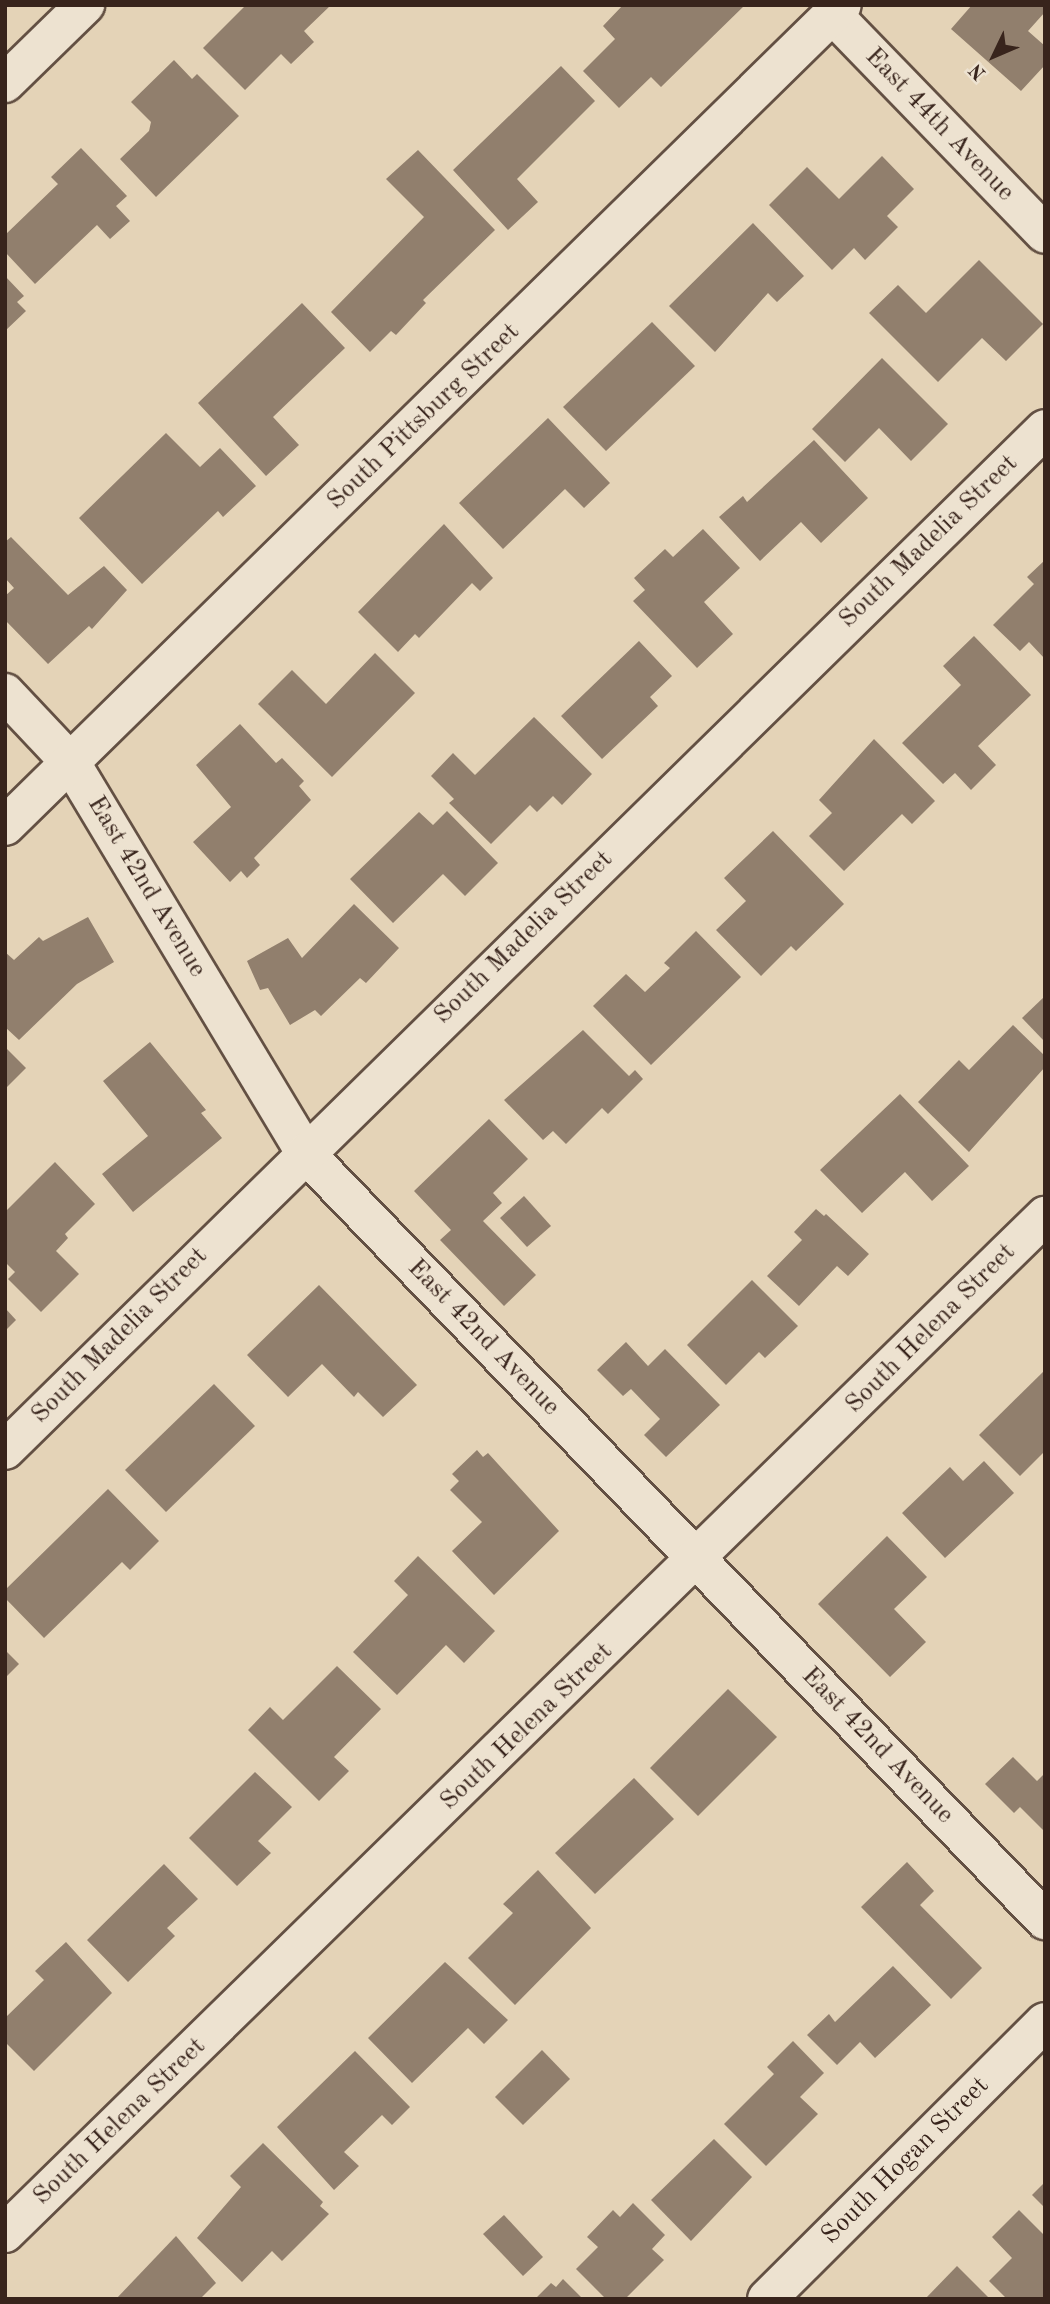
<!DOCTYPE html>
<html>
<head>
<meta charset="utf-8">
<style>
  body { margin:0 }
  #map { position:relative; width:1050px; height:2304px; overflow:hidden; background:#e4d3b7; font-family:"Old Standard TT",serif }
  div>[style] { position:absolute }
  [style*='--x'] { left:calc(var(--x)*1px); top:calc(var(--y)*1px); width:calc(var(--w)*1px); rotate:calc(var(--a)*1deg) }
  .building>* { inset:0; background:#917f6d }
  .roads { filter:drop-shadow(2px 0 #635043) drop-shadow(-2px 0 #635043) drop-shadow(0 2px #635043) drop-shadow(0 -2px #635043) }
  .minor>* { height:38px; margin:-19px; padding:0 19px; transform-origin:19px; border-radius:19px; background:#ede2d0 }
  span { translate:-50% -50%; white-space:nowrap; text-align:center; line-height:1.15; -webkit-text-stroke:5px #ede2d0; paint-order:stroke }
  .street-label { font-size:26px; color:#38241c }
  .frame { position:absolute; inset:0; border:7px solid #38241c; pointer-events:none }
  .north { position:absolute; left:959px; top:21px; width:70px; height:70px; -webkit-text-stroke:5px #ede2d0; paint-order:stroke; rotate:226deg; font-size:19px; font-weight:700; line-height:28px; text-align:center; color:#38241c }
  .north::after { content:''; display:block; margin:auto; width:24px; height:32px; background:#38241c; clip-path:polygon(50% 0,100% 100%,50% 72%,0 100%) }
</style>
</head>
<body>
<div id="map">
  <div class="building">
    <div style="clip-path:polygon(246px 5px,331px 5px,304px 31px,314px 42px,291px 64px,281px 54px,245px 90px,203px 48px)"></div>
    <div style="clip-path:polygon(623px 5px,745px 5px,661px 87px,651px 77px,619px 108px,583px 71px,615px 39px,603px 26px)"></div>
    <div style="clip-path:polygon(972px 5px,1045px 5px,1045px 12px,1028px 31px,1045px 46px,1045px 65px,1021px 91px,951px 29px)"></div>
    <div style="clip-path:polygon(174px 60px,192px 79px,197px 74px,239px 116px,156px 197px,120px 159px,149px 131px,151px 122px,131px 102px)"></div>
    <div style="clip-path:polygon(561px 66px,595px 101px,517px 179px,538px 202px,508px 230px,453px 170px)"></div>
    <div style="clip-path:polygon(81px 148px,127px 196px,116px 206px,130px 221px,110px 239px,97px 225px,35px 284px,5px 252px,5px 235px,58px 184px,51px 177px)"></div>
    <div style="clip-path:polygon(418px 150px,495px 230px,423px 300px,426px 303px,396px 335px,391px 331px,370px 352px,331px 312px,424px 217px,386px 179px)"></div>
    <div style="clip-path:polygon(882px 156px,914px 189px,887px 216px,898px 227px,865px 260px,854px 248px,832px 270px,769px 205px,807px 167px,839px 199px)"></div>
    <div style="clip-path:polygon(753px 223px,804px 276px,777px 302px,768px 293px,715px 352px,669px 306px)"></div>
    <div style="clip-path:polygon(979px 260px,1043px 324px,1006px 361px,982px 338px,938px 382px,869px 313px,898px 285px,926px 313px)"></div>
    <div style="clip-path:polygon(5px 276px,24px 296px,17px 302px,26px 311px,5px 331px)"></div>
    <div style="clip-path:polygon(302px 303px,345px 348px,273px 417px,299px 445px,266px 476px,198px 403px)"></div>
    <div style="clip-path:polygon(652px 322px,695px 366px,606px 451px,563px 407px)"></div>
    <div style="clip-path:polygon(882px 358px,948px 424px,911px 461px,879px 428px,845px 462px,812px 429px)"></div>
    <div style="clip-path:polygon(548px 418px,610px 483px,584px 508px,565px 489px,503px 549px,459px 503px)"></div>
    <div style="clip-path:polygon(166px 433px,200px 467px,220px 448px,256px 486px,223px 517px,218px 511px,142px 584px,79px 518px)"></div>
    <div style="clip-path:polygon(814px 440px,868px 498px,821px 543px,801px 522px,760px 561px,719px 517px,743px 496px,747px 502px)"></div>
    <div style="clip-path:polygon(444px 524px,493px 578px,480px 591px,472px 583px,419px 638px,415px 634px,398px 652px,358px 612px)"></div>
    <div style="clip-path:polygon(703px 529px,740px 568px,704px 602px,733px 634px,697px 668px,633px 601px,645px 590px,634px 578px,665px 549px,673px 557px)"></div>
    <div style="clip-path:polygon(11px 537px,68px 595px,104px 566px,127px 590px,92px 629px,89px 626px,48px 664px,5px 620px,5px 596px,14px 588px,5px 578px,5px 542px)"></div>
    <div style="clip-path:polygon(1045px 560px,1045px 659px,1029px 642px,1020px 651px,993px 625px,1034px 584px,1027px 577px)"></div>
    <div style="clip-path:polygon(974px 636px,1031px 695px,978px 746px,996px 765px,971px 790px,955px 773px,943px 784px,902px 743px,961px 685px,943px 666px)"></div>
    <div style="clip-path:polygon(639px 641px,672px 676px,650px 697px,658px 706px,602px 759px,561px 716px)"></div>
    <div style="clip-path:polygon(375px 653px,415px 693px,332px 777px,258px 704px,292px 670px,326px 704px)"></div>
    <div style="clip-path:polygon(534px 717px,592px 774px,562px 805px,553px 796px,537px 812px,530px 805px,491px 844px,449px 803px,454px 799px,431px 776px,453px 753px,475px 775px)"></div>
    <div style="clip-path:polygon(240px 724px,276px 763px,282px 758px,304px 781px,299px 786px,311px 800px,254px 858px,260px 865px,247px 878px,241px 871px,230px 882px,193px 842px,231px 807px,196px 765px)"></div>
    <div style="clip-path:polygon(874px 739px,935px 801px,912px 824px,902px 814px,844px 871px,809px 836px,832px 813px,819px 800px)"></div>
    <div style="clip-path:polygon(447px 811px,498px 863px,465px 896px,443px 874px,393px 923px,350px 879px,419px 812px,433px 825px)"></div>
    <div style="clip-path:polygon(773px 831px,844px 904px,796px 951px,791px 946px,761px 976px,716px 930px,746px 901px,724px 878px)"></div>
    <div style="clip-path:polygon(354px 904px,399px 948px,366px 983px,360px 978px,321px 1016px,315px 1010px,290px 1025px,268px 988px,260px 990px,247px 961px,288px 938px,302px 958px)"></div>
    <div style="clip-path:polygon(88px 917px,114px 962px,77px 984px,19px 1040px,5px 1027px,5px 952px,14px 960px,39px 937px,43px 941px)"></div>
    <div style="clip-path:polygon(696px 931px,741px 977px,651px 1065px,593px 1006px,626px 974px,645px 992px,670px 968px,664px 963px)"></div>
    <div style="clip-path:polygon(1045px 996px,1045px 1042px,1022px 1018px)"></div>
    <div style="clip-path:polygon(1013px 1025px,1045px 1056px,1045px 1067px,969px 1152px,918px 1102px,959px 1060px,969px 1070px)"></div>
    <div style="clip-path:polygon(583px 1030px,629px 1076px,635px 1070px,643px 1079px,608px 1114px,602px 1108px,566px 1144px,553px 1131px,543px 1140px,504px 1100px)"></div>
    <div style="clip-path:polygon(150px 1042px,206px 1110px,201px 1113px,222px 1138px,133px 1212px,102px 1174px,148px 1136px,103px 1081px)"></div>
    <div style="clip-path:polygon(5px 1047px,26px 1068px,5px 1089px)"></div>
    <div style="clip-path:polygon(900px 1094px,969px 1166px,932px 1201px,905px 1172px,862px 1213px,820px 1170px)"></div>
    <div style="clip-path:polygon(489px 1119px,528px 1159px,493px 1193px,502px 1203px,483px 1221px,536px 1275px,504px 1306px,440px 1240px,451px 1230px,414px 1191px)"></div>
    <div style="clip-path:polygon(55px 1162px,95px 1204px,65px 1234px,68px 1238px,56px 1251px,79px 1274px,41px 1312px,8px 1279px,15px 1272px,5px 1262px,5px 1212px)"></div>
    <div style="clip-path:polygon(524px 1196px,551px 1226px,527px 1247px,500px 1218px)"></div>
    <div style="clip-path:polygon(816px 1209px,824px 1216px,826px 1214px,869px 1254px,848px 1276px,837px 1266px,799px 1306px,767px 1276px,802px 1240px,794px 1232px)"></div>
    <div style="clip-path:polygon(752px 1280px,798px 1326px,765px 1358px,759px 1352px,726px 1385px,687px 1345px)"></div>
    <div style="clip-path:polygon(319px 1285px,417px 1385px,383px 1417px,358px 1392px,354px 1397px,322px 1364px,288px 1397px,247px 1355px)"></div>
    <div style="clip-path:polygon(5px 1308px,16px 1320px,5px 1331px)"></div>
    <div style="clip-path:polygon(626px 1342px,648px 1366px,665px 1349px,720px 1405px,666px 1457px,644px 1435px,660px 1419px,631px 1389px,623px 1396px,597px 1370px)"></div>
    <div style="clip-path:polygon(1045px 1370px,1045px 1451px,1020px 1476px,979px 1435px)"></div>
    <div style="clip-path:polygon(214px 1384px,255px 1426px,166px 1512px,125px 1470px)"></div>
    <div style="clip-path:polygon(477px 1450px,483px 1457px,488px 1453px,559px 1531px,494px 1595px,452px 1551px,482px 1522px,450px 1490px,459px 1481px,452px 1474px)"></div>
    <div style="clip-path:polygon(984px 1461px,1014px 1493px,945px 1558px,902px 1513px,950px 1467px,963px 1481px)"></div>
    <div style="clip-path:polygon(108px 1489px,159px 1541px,130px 1570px,122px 1562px,44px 1638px,5px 1598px,5px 1590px)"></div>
    <div style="clip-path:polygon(887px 1536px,927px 1577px,894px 1609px,926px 1642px,890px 1677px,818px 1604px)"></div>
    <div style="clip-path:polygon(418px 1556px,495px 1631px,464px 1663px,446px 1645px,397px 1695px,353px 1652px,408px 1595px,394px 1581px)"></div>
    <div style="clip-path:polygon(5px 1650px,19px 1664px,5px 1678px)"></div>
    <div style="clip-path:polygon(337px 1666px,381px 1709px,334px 1757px,349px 1771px,319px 1801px,248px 1730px,270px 1707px,283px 1720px)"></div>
    <div style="clip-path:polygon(728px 1689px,777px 1737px,698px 1816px,650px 1768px)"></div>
    <div style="clip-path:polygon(1013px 1757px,1037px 1781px,1045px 1773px,1045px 1832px,1020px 1807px,1014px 1813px,985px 1784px)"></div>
    <div style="clip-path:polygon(255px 1772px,292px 1807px,258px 1841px,271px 1853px,237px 1886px,189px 1838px)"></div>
    <div style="clip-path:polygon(634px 1778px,674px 1819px,595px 1894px,555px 1853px)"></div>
    <div style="clip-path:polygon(907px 1862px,934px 1891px,920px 1905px,982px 1968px,951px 1999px,861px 1907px)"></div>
    <div style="clip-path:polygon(164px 1864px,198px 1899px,167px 1928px,175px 1936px,128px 1982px,87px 1940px)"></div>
    <div style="clip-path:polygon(538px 1870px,591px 1928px,515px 2005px,468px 1958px,513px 1913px,503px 1904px)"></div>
    <div style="clip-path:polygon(66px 1942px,112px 1993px,34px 2071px,5px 2042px,5px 2018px,44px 1980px,35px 1971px)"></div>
    <div style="clip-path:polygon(445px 1962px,508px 2020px,484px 2044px,468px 2028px,412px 2083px,368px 2038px)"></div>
    <div style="clip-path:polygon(893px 1966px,931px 2005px,875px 2058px,860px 2042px,837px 2065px,807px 2035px,829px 2014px,835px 2022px)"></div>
    <div style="clip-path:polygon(793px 2041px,824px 2073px,800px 2097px,818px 2114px,766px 2166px,724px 2124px,774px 2074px,767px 2067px)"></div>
    <div style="clip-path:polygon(542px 2050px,570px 2079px,523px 2125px,495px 2097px)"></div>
    <div style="clip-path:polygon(355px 2051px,410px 2107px,392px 2125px,382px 2115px,344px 2152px,359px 2166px,334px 2190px,277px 2127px)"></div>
    <div style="clip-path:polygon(714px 2139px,752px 2177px,691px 2241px,651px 2200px)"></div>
    <div style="clip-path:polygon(263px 2143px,323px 2202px,320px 2206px,329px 2214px,282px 2261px,272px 2251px,242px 2282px,197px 2238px,241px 2187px,230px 2176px)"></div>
    <div style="clip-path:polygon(1045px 2182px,1045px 2208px,1032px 2195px)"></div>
    <div style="clip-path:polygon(633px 2203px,665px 2235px,652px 2249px,664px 2260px,625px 2299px,606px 2299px,576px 2269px,598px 2247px,587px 2237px,613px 2210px,620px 2217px)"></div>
    <div style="clip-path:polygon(1019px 2210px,1045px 2236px,1045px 2299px,1007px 2299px,989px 2281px,1012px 2258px,992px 2237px)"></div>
    <div style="clip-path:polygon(504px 2215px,543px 2257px,523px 2276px,483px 2234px)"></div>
    <div style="clip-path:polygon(176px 2236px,216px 2283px,200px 2299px,116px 2299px)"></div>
    <div style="clip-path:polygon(957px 2266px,990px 2299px,925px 2299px)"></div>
    <div style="clip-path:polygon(563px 2279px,583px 2299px,535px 2299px,551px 2283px,556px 2287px)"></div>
  </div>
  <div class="roads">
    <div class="minor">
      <div style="--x:834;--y:16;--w:303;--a:45.9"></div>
      <div style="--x:5;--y:83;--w:112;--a:-44.3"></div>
      <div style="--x:5;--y:693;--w:96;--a:46.7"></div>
      <div style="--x:71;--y:763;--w:455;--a:59"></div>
      <div style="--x:305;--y:1153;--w:1066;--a:46.03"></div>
      <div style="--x:5;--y:826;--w:1172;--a:-44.45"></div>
      <div style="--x:5;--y:1450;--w:1457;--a:-44.47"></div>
      <div style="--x:5;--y:2233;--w:1455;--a:-44.36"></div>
      <div style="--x:767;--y:2299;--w:392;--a:-44.9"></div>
    </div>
  </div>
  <div class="street-label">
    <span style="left:939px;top:125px;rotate:46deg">East 44th Avenue</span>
    <span style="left:424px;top:417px;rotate:-44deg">South Pittsburg Street</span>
    <span style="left:929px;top:542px;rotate:-44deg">South Madelia Street</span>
    <span style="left:146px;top:887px;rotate:59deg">East 42nd Avenue</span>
    <span style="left:524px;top:938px;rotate:-44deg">South Madelia Street</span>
    <span style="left:931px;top:1329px;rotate:-45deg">South Helena Street</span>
    <span style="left:120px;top:1336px;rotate:-45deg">South Madelia Street</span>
    <span style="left:483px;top:1338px;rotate:46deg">East 42nd Avenue</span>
    <span style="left:527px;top:1727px;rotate:-44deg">South Helena Street</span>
    <span style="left:877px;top:1746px;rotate:46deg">East 42nd Avenue</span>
    <span style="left:120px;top:2122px;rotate:-44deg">South Helena Street</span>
    <span style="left:906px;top:2161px;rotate:-45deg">South Hogan Street</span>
  </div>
  <div class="frame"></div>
  <div class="north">N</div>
</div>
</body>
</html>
